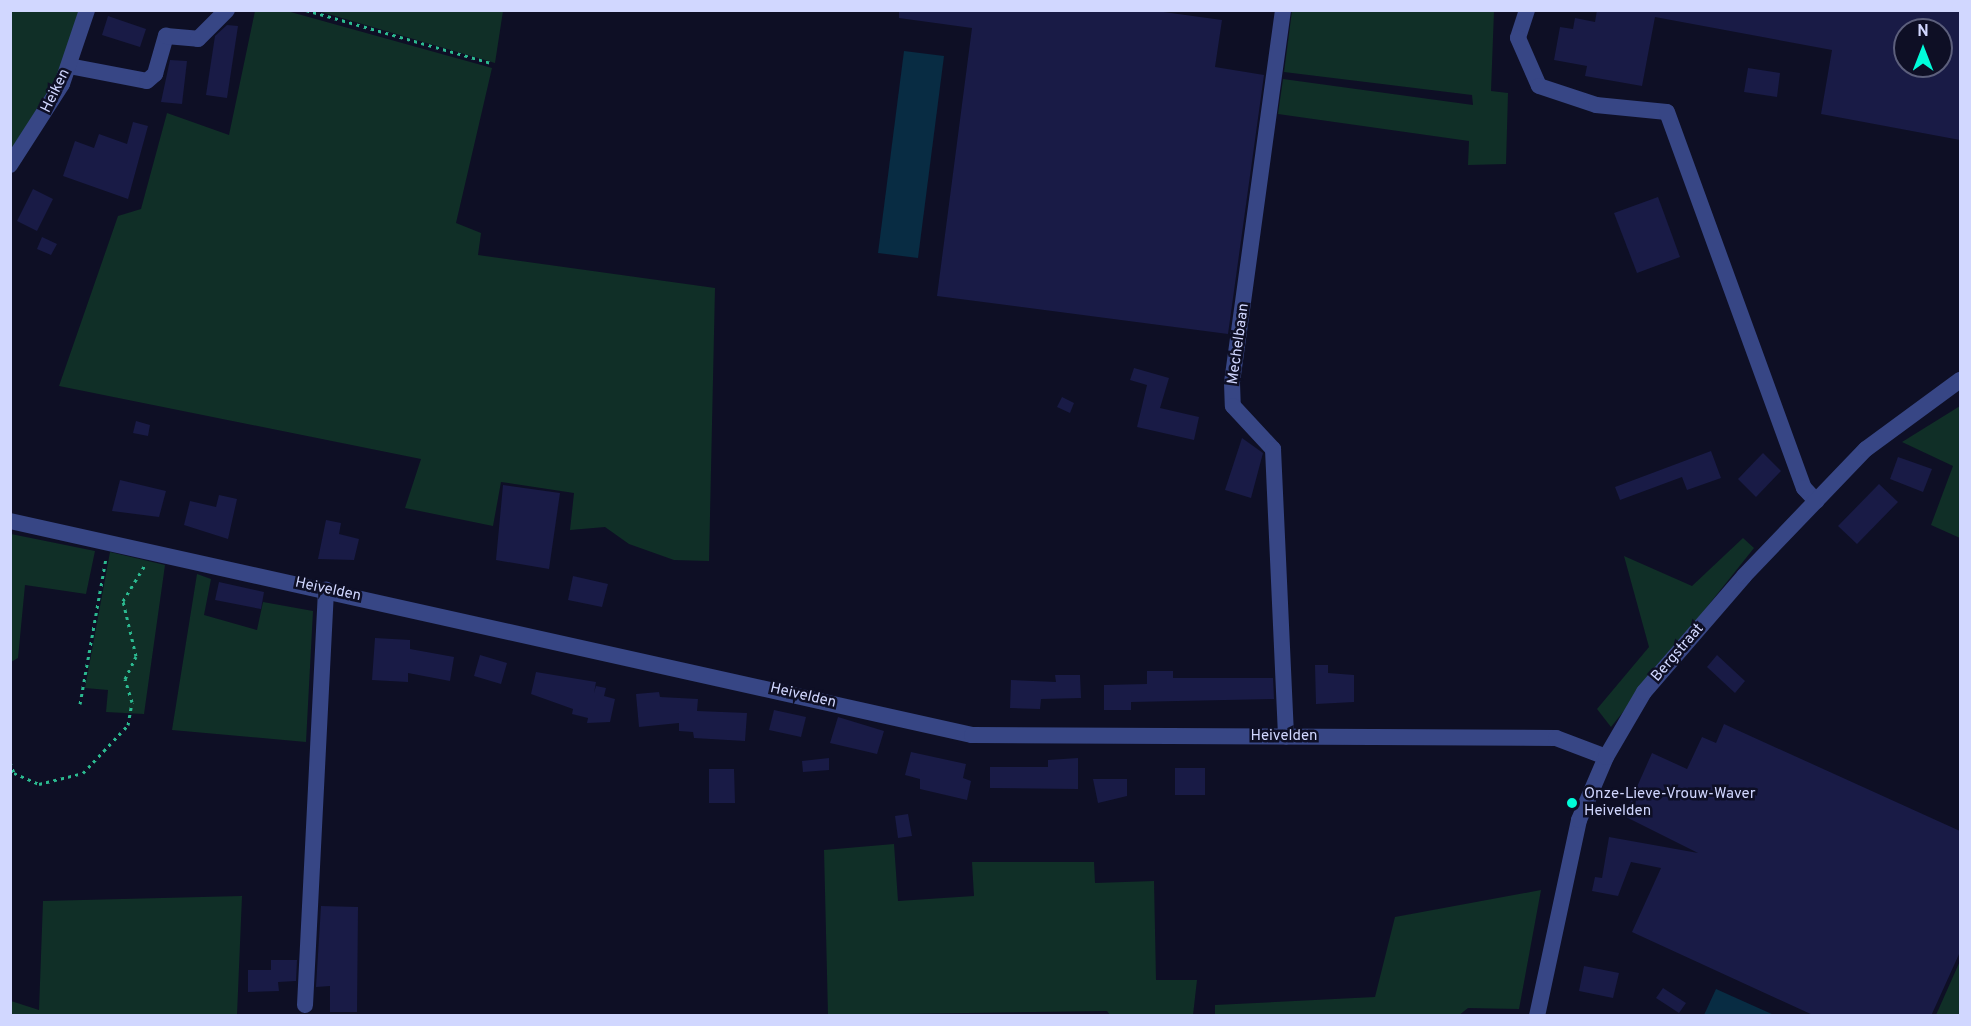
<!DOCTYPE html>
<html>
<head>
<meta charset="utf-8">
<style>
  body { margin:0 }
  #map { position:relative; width:1971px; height:1026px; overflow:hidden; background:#0e0f25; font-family:Overpass,sans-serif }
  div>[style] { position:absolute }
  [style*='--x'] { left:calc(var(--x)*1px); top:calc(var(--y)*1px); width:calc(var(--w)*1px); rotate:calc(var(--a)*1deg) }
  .green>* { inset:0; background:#102f27 }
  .water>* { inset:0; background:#082c43 }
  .building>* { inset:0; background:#191b46 }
  .path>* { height:3px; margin-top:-1.5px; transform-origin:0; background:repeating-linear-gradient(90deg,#2bba90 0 3px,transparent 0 7.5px) }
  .minor>* { height:16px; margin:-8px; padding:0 8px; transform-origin:8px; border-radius:8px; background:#374685 }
  .dots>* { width:16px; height:16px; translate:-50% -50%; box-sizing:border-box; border:3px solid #0e0f25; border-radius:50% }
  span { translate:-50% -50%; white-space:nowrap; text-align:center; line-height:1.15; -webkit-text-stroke:5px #0e0f25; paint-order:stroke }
  .street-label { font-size:15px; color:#d1d7ff }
  .poi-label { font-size:15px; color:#d1d7ff }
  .left { translate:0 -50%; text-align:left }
  .frame { position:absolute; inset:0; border:12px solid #d1d7ff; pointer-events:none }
  .north { position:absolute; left:1893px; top:18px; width:60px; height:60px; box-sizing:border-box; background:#0e0f25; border:2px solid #5c5f7c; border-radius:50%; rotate:0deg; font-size:16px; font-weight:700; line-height:24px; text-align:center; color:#d1d7ff }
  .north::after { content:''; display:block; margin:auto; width:21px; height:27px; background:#00fcda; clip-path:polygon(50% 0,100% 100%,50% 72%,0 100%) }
</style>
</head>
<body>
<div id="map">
  <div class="green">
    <div style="clip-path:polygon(11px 11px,81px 11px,59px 81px,11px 149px)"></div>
    <div style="clip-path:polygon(255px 11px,287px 11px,492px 68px,456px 223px,481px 233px,478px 255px,715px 288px,709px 561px,674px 560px,629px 544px,605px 527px,570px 530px,574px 493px,501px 482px,493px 526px,405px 508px,421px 459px,59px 386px,118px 216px,141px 209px,167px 113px,229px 135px)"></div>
    <div style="clip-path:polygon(318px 11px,503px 11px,495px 63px)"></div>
    <div style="clip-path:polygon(1292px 11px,1494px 11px,1491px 91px,1508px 93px,1506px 164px,1468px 165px,1469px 141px,1278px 114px,1283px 79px,1473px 105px,1472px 95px,1284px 72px)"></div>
    <div style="clip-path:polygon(1960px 406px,1960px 538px,1931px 525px,1953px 466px,1902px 442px)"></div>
    <div style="clip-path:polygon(11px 534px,95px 551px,86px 594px,25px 585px,18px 658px,11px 662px)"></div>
    <div style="clip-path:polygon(1743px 538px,1754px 548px,1611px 727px,1597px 709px,1649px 647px,1624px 556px,1692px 586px)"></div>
    <div style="clip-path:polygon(110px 552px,165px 565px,144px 714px,106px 712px,108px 690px,85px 688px)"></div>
    <div style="clip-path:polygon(197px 574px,211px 579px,204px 615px,257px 630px,263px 602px,313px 611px,306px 742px,172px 730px)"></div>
    <div style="clip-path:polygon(894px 844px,898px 901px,974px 896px,972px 862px,1094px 862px,1095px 883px,1154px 881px,1156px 980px,1197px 980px,1193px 1015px,1110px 1015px,1107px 1011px,828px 1015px,824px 850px)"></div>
    <div style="clip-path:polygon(1541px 890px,1519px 1009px,1468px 1008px,1458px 1016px,1215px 1015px,1215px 1005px,1375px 997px,1395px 917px)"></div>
    <div style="clip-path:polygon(242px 896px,237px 1015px,11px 1015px,11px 1001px,39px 1010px,43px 901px)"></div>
    <div style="clip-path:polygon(1960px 961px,1960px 1015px,1936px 1015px)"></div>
  </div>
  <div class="water">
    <div style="clip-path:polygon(904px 51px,944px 56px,918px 258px,878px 253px)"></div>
    <div style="clip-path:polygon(1716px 989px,1774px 1015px,1704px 1015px)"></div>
  </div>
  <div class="building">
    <div style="clip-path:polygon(899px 10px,1149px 10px,1222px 20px,1215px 67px,1264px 75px,1228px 334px,937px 296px,972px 28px,899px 18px)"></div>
    <div style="clip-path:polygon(evenodd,1597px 10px,1960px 10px,1960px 140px,1821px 114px,1832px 50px,1655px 17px,1642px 86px,1585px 76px,1587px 66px,1554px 60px,1560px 27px,1573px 29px,1575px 18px,1595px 22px,1597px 10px,1905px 30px,1941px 30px,1941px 66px,1905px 66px,1905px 30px)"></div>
    <div style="clip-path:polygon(108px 16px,146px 29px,140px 47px,102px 35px)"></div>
    <div style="clip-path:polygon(227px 25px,238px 26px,227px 98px,206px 95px,215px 36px)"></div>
    <div style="clip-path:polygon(170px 60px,187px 61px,182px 104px,161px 102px)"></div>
    <div style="clip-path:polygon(1748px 68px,1780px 73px,1777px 97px,1744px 92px)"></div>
    <div style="clip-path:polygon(133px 122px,148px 126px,128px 199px,63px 176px,75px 141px,94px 148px,99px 134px,127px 144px)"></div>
    <div style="clip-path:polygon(33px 189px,53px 199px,37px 231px,17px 221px)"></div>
    <div style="clip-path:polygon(1658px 197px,1680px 257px,1637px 273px,1614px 213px)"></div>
    <div style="clip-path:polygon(42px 237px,57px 244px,51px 255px,37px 249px)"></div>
    <div style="clip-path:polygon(1134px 368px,1169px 378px,1160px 408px,1199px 417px,1194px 440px,1137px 427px,1147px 385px,1130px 380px)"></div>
    <div style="clip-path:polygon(1062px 397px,1074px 403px,1070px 413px,1057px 407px)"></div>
    <div style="clip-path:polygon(136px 421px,150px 425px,148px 436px,133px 433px)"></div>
    <div style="clip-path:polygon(1242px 438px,1263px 453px,1251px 498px,1225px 490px)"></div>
    <div style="clip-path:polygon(1711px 451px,1721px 478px,1687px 490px,1682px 477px,1620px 500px,1615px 487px)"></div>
    <div style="clip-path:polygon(1763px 453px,1781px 471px,1756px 497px,1738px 479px)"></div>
    <div style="clip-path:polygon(1898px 457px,1932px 469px,1923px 492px,1890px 479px)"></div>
    <div style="clip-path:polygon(120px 480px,166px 491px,159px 517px,112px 511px)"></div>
    <div style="clip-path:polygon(1879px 484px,1898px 502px,1857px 544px,1838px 526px)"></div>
    <div style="clip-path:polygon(503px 485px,560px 493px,549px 569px,496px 560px)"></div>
    <div style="clip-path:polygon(219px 495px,237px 499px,228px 539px,184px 525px,190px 501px,216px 507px)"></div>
    <div style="clip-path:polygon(326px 520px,341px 523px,339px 534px,359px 539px,354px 560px,318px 559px)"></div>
    <div style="clip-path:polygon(573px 576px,608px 584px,602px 607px,568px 600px)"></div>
    <div style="clip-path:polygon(219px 582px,264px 592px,261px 609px,215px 600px)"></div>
    <div style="clip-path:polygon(375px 638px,410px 640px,410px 649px,454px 657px,450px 681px,408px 673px,408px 682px,372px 680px)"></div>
    <div style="clip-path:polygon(480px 655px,507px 663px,501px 684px,474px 676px)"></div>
    <div style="clip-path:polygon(1717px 655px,1745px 681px,1735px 693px,1707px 667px)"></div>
    <div style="clip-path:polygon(1315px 665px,1328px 665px,1328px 673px,1354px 675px,1354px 702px,1316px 704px)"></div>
    <div style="clip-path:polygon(1147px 671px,1173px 671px,1173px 678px,1273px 678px,1274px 699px,1131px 702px,1131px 710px,1104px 710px,1104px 685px,1147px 684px)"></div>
    <div style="clip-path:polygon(536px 672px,596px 682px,594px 693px,596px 686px,606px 688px,604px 696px,615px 699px,610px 722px,587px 723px,588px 718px,572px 714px,573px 709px,531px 694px)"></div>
    <div style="clip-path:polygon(1055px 675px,1080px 675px,1081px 698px,1041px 699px,1040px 709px,1010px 708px,1011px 680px,1056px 682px)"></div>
    <div style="clip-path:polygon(659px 692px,660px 697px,698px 699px,697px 711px,747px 713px,745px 741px,694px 738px,693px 732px,679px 731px,679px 723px,639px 727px,636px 694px)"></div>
    <div style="clip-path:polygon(774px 710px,806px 717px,801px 737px,769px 730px)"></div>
    <div style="clip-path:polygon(838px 717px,884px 731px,877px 754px,830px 743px)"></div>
    <div style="clip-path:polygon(1724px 724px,1960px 831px,1960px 952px,1931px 1016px,1815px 1016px,1632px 932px,1661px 868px,1631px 862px,1618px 896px,1592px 891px,1595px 877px,1602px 878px,1609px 837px,1698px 853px,1624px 816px,1652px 753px,1687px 769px,1702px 737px,1716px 743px)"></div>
    <div style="clip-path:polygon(911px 752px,966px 764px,963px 778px,971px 781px,967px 800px,920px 789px,920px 779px,905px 775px)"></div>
    <div style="clip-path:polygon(829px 758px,829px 770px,803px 772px,802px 761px)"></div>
    <div style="clip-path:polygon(1078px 758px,1078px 789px,990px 788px,990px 767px,1048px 767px,1048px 760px)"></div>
    <div style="clip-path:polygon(1175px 768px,1205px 768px,1205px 795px,1175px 795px)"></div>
    <div style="clip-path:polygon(709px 769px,734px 769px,735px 803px,709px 803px)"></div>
    <div style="clip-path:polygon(1093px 779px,1127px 779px,1127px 796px,1098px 803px)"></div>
    <div style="clip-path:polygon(908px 814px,912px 836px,898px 838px,895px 816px)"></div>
    <div style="clip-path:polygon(321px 906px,358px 907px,357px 1012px,330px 1012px,330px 986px,316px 987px)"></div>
    <div style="clip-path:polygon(271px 960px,297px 960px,296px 981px,278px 982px,279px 991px,248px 992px,248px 970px,271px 970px)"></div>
    <div style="clip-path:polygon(1584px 966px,1619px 973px,1613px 998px,1579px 991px)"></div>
    <div style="clip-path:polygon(1663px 988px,1686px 1003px,1679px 1013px,1656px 998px)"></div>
  </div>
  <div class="path">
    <div style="--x:306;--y:10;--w:192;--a:16"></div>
    <div style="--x:80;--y:704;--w:148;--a:-79.9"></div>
    <div style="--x:10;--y:762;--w:12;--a:70"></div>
    <div style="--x:14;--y:773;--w:27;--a:24"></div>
    <div style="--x:39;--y:784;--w:45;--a:-14"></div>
    <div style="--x:83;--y:773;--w:66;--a:-46.8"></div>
    <div style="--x:128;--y:725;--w:23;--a:-80"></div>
    <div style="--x:132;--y:702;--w:24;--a:-107"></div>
    <div style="--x:125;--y:679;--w:25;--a:-64"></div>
    <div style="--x:136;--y:656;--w:57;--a:-103.3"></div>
    <div style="--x:123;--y:601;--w:42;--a:-58.6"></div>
  </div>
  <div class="minor">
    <div style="--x:1283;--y:10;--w:376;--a:97.8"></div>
    <div style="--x:1232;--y:383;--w:23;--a:88"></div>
    <div style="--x:1233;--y:406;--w:59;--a:47.1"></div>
    <div style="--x:1273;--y:449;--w:288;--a:87.4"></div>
    <div style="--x:1527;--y:10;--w:29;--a:108"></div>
    <div style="--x:1518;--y:38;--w:52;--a:66.4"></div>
    <div style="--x:1539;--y:86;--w:60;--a:18.4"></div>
    <div style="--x:1596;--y:105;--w:71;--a:5.6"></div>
    <div style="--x:1667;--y:112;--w:400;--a:70"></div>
    <div style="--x:1804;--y:488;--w:18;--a:47"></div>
    <div style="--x:69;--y:66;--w:79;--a:10.9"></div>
    <div style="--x:147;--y:81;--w:11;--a:-41"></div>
    <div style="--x:155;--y:74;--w:40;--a:-74"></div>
    <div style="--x:166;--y:36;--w:32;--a:5"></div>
    <div style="--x:198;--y:39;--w:41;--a:-45"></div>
    <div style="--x:10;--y:165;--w:96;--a:-57.3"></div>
    <div style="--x:62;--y:84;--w:78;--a:-71.3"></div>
    <div style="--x:10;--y:521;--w:986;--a:12.54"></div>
    <div style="--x:972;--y:735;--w:584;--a:0.29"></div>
    <div style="--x:1556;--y:738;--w:53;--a:20.8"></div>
    <div style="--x:305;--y:1005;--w:416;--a:-87.1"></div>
    <div style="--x:1537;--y:1016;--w:200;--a:-77.9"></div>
    <div style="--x:1579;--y:820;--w:69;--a:-66.8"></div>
    <div style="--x:1606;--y:757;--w:75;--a:-59.7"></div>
    <div style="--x:1644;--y:692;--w:153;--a:-49.2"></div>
    <div style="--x:1744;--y:576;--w:176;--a:-46.2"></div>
    <div style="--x:1866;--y:449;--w:117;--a:-36.3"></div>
  </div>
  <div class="dots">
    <div style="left:1572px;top:803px;background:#00fcda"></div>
  </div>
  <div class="street-label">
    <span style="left:56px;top:91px;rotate:-64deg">Heiken</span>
    <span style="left:1239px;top:344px;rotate:-82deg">Mechelbaan</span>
    <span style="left:328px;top:590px;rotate:12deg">Heivelden</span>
    <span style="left:1678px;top:653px;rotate:-49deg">Bergstraat</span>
    <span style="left:803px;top:696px;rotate:13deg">Heivelden</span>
    <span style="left:1284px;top:737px">Heivelden</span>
  </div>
  <div class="poi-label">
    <span class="left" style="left:1584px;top:803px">Onze-Lieve-Vrouw-Waver<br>Heivelden</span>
  </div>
  <div class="frame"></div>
  <div class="north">N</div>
</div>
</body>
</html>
